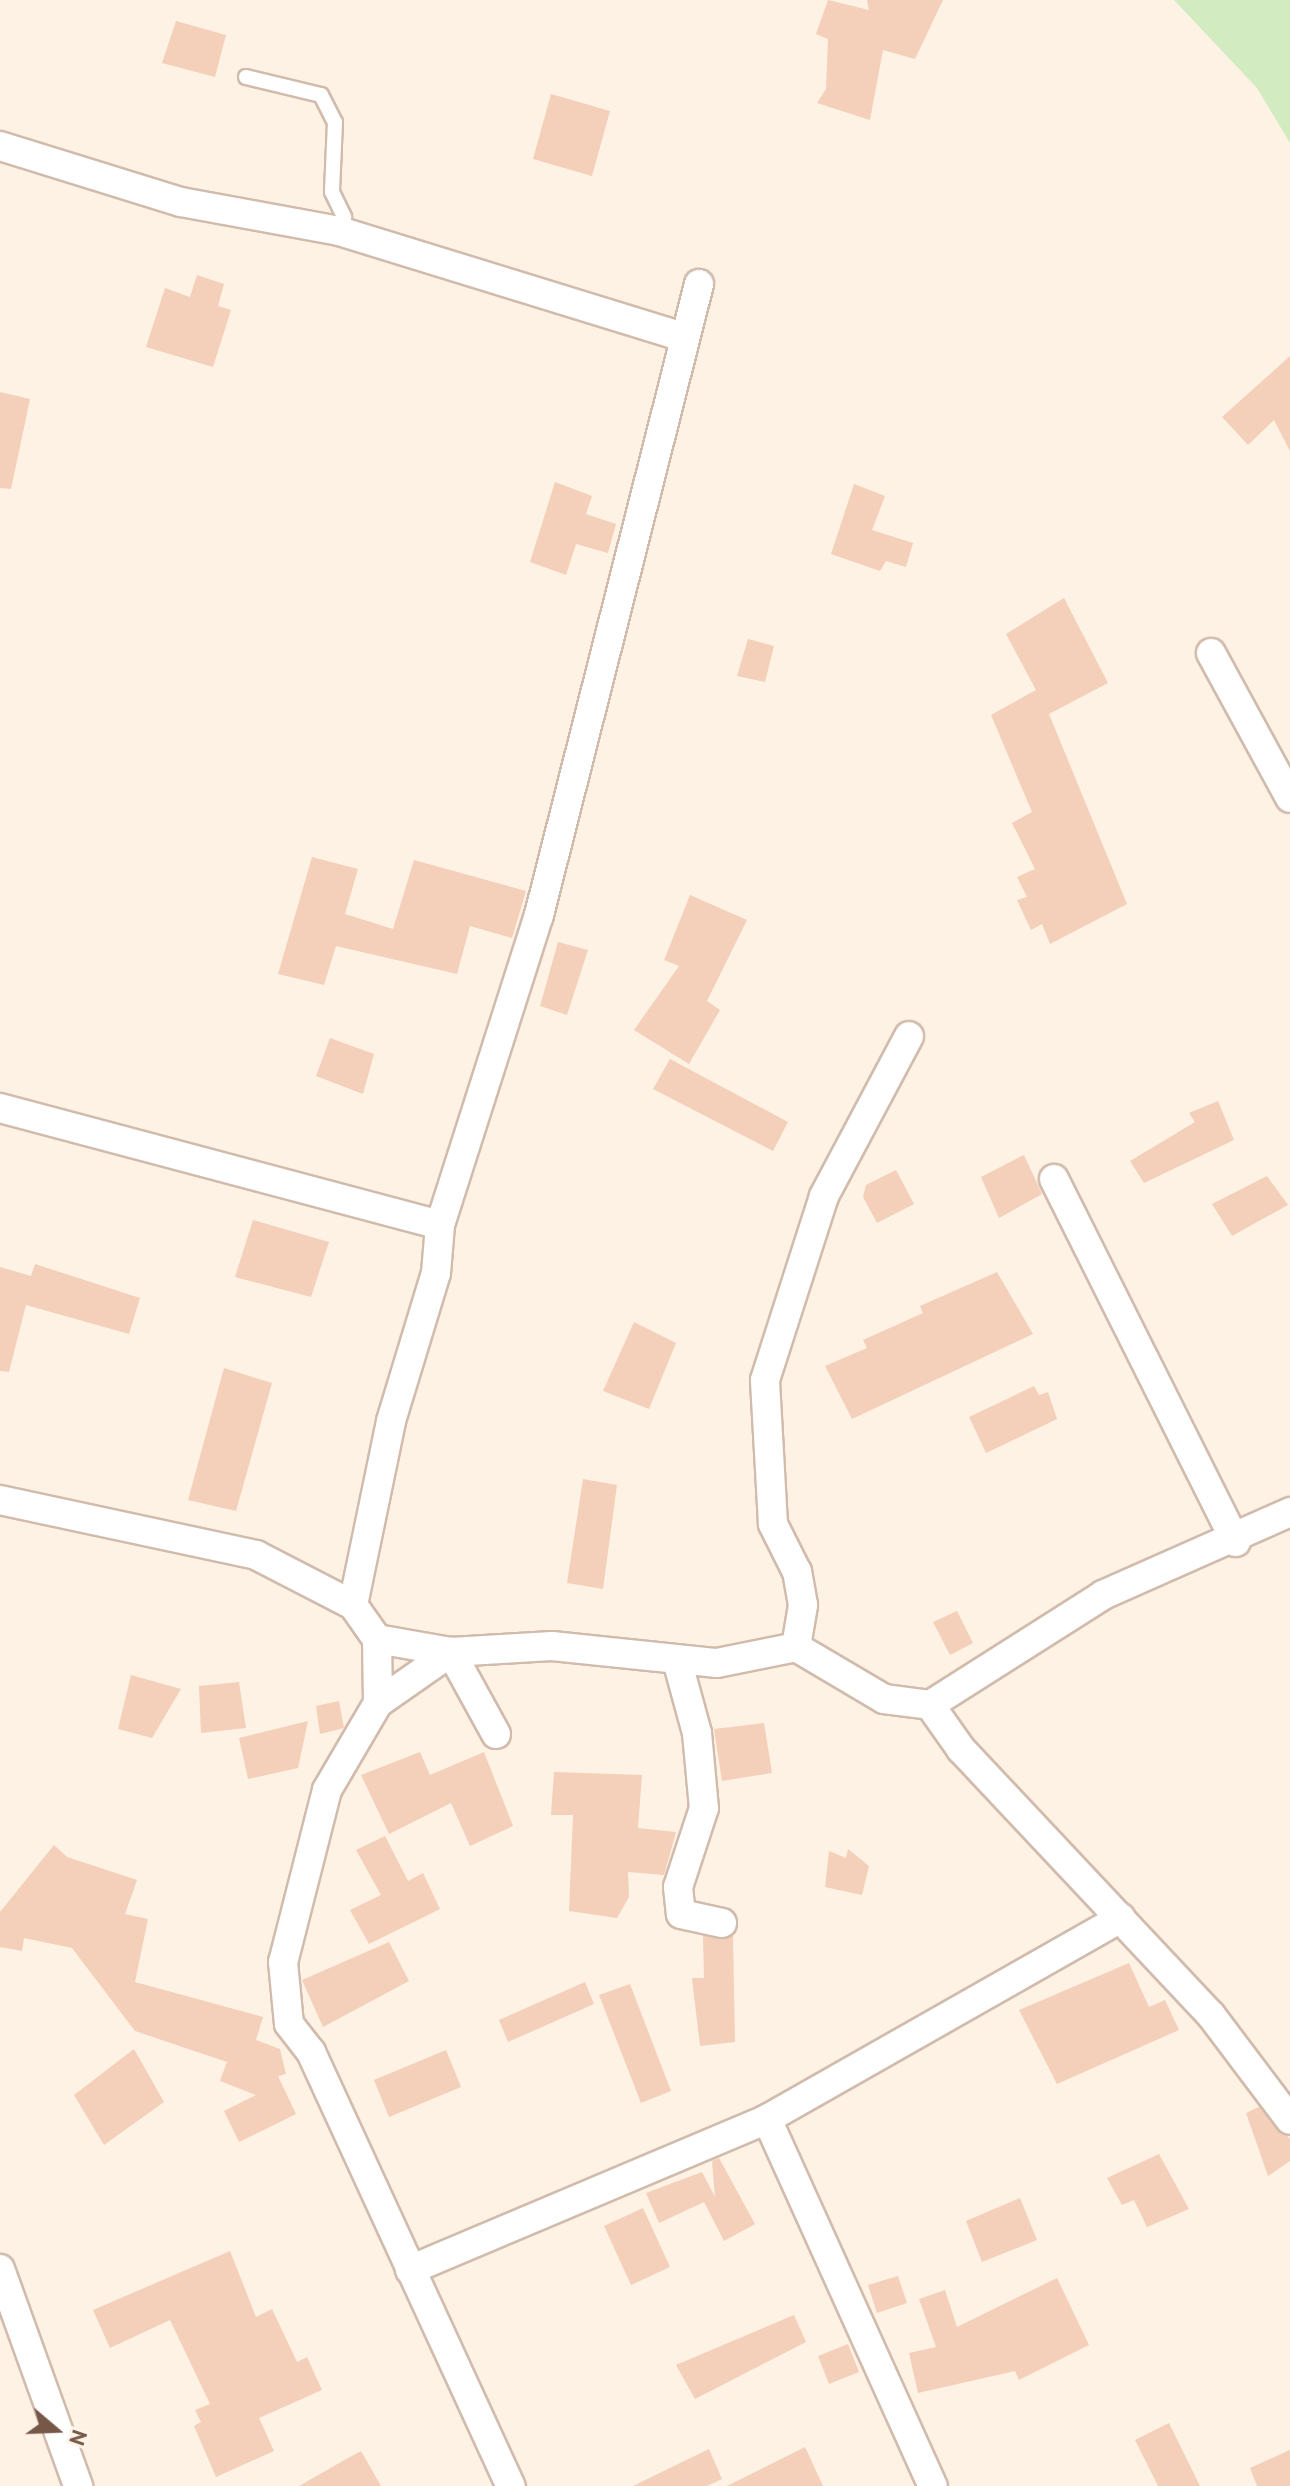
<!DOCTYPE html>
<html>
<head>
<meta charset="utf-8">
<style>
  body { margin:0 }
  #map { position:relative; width:1290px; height:2486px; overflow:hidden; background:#fdf2e3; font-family:"PT Sans",sans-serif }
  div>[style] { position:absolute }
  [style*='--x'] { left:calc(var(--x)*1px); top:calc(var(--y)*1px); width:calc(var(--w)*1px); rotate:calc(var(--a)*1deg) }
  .green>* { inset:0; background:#d3ebc1 }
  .building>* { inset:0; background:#f4cfb9 }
  .roads { filter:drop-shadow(2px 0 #d1bbac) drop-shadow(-2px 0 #d1bbac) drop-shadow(0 2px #d1bbac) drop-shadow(0 -2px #d1bbac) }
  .lane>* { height:14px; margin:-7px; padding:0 7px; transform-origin:7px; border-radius:7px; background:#fff }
  .street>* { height:28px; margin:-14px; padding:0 14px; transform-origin:14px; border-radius:14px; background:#fff }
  span { translate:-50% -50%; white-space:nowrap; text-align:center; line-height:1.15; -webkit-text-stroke:6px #fff6ea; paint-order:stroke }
  .north { position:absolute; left:16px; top:2390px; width:80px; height:80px; -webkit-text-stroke:6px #fff6ea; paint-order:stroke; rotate:109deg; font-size:22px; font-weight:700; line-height:32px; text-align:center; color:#765748 }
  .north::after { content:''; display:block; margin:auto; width:28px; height:36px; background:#765748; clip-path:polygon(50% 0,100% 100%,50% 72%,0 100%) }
</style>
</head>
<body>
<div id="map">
  <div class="green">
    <div style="clip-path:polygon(1174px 0,1290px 0,1290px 143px,1257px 88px)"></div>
  </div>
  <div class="building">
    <div style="clip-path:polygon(828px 0,869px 10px,867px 0,943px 0,915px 59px,883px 50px,870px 120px,817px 103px,826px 89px,828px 39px,816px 34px)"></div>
    <div style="clip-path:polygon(176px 21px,226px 35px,215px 77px,162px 63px)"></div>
    <div style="clip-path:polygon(551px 94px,610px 111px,592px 176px,533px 159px)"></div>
    <div style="clip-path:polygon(197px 275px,224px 284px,218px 306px,231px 310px,213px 367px,146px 347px,165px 288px,190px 297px)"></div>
    <div style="clip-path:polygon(1290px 356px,1290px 451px,1274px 420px,1248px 445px,1222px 417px)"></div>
    <div style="clip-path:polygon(0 392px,30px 399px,11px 489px,0 488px)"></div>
    <div style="clip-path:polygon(555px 482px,592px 496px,586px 514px,616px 524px,608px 553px,576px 544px,566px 575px,530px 562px)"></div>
    <div style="clip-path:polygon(854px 484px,885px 496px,872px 530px,913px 543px,906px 567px,886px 561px,880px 571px,831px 554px)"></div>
    <div style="clip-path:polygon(1064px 598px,1108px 683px,1049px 714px,1127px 904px,1050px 944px,1042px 924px,1031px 930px,1017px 900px,1027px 897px,1017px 877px,1035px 869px,1012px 823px,1032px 812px,991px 715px,1036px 690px,1006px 634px)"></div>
    <div style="clip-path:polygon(748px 639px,774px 646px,765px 682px,737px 676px)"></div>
    <div style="clip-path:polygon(312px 857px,358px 869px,345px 914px,393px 929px,414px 860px,526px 891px,512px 938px,470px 926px,457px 974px,336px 946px,324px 985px,278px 974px)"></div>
    <div style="clip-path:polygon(690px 895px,747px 920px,707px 1001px,720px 1010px,689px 1064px,634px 1030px,679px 966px,664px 960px)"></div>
    <div style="clip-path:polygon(558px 942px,588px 950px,567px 1015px,540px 1006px)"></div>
    <div style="clip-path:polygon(330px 1038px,374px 1054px,363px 1094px,316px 1076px)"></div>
    <div style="clip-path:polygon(670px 1059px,788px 1122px,773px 1151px,653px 1089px)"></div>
    <div style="clip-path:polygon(1218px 1101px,1234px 1140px,1144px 1183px,1130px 1161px,1195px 1122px,1189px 1113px)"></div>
    <div style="clip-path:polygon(1024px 1155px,1042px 1194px,999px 1218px,981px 1177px)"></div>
    <div style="clip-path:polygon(896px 1170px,914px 1204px,877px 1223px,863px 1197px,866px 1185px)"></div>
    <div style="clip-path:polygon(1267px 1176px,1288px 1205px,1232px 1236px,1212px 1204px)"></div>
    <div style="clip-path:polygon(253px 1220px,329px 1242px,311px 1297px,235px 1277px)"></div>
    <div style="clip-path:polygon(35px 1264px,140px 1298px,129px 1334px,26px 1305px,9px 1372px,0 1371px,0 1267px,31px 1276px)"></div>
    <div style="clip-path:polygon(997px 1272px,1033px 1334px,852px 1419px,825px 1366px,867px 1348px,863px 1340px,923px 1313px,920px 1306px)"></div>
    <div style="clip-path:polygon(634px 1322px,676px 1343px,649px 1409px,603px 1391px)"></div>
    <div style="clip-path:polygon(224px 1368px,272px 1383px,236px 1511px,188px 1500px)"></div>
    <div style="clip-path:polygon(1034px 1386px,1039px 1395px,1048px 1392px,1057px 1419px,986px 1453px,969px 1417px)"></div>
    <div style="clip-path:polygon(583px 1479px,617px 1485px,603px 1589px,567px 1583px)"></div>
    <div style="clip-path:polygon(957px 1611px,973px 1643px,950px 1655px,933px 1622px)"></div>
    <div style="clip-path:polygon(131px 1675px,181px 1689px,152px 1738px,118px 1729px)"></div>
    <div style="clip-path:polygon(239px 1682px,246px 1728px,201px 1733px,199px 1686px)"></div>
    <div style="clip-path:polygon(339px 1701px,344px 1728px,320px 1734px,316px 1706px)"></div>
    <div style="clip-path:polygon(308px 1721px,298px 1768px,248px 1779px,239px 1738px)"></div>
    <div style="clip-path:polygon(764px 1723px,772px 1773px,722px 1781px,714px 1729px)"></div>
    <div style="clip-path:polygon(420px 1752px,430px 1775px,484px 1752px,513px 1826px,470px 1846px,451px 1803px,389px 1834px,361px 1775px)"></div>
    <div style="clip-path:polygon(554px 1772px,642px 1775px,638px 1828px,676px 1832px,664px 1875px,628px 1872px,629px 1897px,617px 1918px,569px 1911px,573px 1815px,551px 1815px)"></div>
    <div style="clip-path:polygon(385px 1836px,408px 1881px,423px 1873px,440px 1909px,369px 1944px,350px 1910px,381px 1895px,356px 1850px)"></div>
    <div style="clip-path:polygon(54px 1845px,67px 1857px,137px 1880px,125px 1914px,148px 1919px,135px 1982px,263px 2017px,256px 2040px,280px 2049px,286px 2074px,278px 2076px,296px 2114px,239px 2142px,224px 2111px,256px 2095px,220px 2081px,227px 2062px,135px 2031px,72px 1948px,24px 1938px,22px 1951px,0 1947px,0 1912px)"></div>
    <div style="clip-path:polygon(848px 1849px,869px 1866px,862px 1895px,825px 1887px,829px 1851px,846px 1858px)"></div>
    <div style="clip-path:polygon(703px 1936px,733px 1936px,735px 2042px,700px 2046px,692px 1978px,704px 1978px)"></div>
    <div style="clip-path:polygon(389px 1942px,409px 1981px,323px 2027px,302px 1980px)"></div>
    <div style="clip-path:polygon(1129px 1963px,1149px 2007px,1165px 2000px,1179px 2030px,1057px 2084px,1019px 2010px)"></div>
    <div style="clip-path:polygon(585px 1982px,594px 2004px,508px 2042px,499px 2020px)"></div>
    <div style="clip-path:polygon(630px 1984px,671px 2091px,641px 2103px,599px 1995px)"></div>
    <div style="clip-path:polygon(134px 2049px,164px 2102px,104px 2145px,74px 2095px)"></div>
    <div style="clip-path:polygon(446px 2050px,461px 2087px,389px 2117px,374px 2080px)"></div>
    <div style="clip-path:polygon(1259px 2107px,1290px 2139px,1290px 2161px,1268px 2176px,1246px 2113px)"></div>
    <div style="clip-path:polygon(1159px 2154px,1189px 2209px,1147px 2227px,1134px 2200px,1122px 2205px,1107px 2178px)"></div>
    <div style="clip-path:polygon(719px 2158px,755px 2224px,724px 2241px,704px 2202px,659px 2223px,646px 2193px,702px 2172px,715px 2197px,712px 2161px)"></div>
    <div style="clip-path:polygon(1020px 2198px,1037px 2240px,982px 2262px,966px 2221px)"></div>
    <div style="clip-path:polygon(643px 2208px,670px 2267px,631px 2285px,604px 2226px)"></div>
    <div style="clip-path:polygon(230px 2251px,256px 2317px,272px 2309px,297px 2362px,307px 2357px,322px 2390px,259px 2418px,274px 2451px,216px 2477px,194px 2426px,201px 2422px,195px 2410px,210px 2404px,170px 2320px,110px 2348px,93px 2310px)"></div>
    <div style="clip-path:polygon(898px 2276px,907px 2303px,877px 2313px,868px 2285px)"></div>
    <div style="clip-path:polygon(1057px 2278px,1089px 2345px,1019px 2380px,1015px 2371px,918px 2393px,909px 2353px,936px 2347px,919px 2299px,945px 2290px,957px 2327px)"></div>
    <div style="clip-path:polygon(794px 2315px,806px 2342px,695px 2399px,676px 2365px)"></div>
    <div style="clip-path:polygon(848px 2344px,859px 2372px,829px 2384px,818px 2356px)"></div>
    <div style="clip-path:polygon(1169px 2423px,1200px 2486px,1158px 2486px,1135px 2440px)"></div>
    <div style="clip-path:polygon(805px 2447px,823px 2486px,727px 2486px)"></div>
    <div style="clip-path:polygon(709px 2449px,722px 2479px,707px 2486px,633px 2486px)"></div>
    <div style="clip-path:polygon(1290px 2450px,1290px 2486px,1257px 2486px,1250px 2468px)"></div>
    <div style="clip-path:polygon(361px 2451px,381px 2486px,299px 2486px,341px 2462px)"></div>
  </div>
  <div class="roads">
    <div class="lane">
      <div style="--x:246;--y:77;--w:77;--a:13.5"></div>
      <div style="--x:321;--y:95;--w:30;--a:63"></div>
      <div style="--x:335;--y:122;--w:70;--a:92.5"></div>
      <div style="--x:332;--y:192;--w:28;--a:64"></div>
      <div style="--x:344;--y:217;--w:15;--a:110"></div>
    </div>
    <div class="street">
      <div style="--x:0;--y:146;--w:189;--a:17.2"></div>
      <div style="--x:181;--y:202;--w:161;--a:10.4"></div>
      <div style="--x:339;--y:231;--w:361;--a:17.1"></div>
      <div style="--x:1211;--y:653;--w:165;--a:61.4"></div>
      <div style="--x:0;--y:1108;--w:455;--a:14.9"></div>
      <div style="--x:1054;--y:1179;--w:406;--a:63.4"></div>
      <div style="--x:0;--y:1500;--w:262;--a:12.1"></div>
      <div style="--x:256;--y:1555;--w:109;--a:27.3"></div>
      <div style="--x:353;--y:1605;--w:42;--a:54.8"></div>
      <div style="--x:377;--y:1639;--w:75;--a:10"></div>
      <div style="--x:451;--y:1652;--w:89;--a:145.1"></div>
      <div style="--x:378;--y:1703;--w:101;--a:120.4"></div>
      <div style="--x:327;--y:1790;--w:178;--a:104.3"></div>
      <div style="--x:283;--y:1962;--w:62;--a:84.5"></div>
      <div style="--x:289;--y:2024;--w:36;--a:52"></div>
      <div style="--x:311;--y:2052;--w:478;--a:65.3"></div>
      <div style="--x:353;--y:1605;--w:188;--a:-78.3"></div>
      <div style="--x:391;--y:1421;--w:155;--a:-73.1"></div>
      <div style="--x:436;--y:1273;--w:48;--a:-85.2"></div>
      <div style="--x:440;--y:1225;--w:325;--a:-72.3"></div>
      <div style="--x:539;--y:915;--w:651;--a:-75.77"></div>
      <div style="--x:377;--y:1639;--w:64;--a:89.1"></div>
      <div style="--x:796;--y:1647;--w:43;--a:-80.5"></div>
      <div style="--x:803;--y:1605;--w:34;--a:-100"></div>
      <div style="--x:797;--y:1572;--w:54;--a:-116.6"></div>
      <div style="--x:773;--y:1524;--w:144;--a:-93.2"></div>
      <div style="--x:765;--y:1380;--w:193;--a:-72.2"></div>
      <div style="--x:824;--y:1196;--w:181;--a:-62"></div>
      <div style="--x:677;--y:1660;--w:76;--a:74.7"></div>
      <div style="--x:697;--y:1733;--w:75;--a:84.7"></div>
      <div style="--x:704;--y:1808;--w:83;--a:108.2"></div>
      <div style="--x:678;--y:1887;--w:27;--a:84"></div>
      <div style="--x:681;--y:1914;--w:42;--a:12.4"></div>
      <div style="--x:930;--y:1705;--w:205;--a:-32.4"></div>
      <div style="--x:1103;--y:1595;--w:205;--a:-23.9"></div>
      <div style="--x:496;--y:1734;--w:94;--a:-118.8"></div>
      <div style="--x:451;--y:1652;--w:101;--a:-3.4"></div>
      <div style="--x:552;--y:1646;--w:166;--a:5.9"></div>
      <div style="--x:717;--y:1663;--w:81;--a:-11.4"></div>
      <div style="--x:796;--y:1647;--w:102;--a:30.6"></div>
      <div style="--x:884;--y:1699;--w:46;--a:7.4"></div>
      <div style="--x:930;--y:1705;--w:54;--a:54.8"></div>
      <div style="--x:961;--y:1749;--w:365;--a:46.8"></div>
      <div style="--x:1211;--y:2015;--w:131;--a:53"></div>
      <div style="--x:767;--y:2119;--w:403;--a:65.7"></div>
      <div style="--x:0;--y:2269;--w:231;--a:70.2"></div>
      <div style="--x:410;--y:2270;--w:388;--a:-22.9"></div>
      <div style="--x:767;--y:2119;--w:407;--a:-29.6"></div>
    </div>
  </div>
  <div class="north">N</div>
</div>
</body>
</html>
